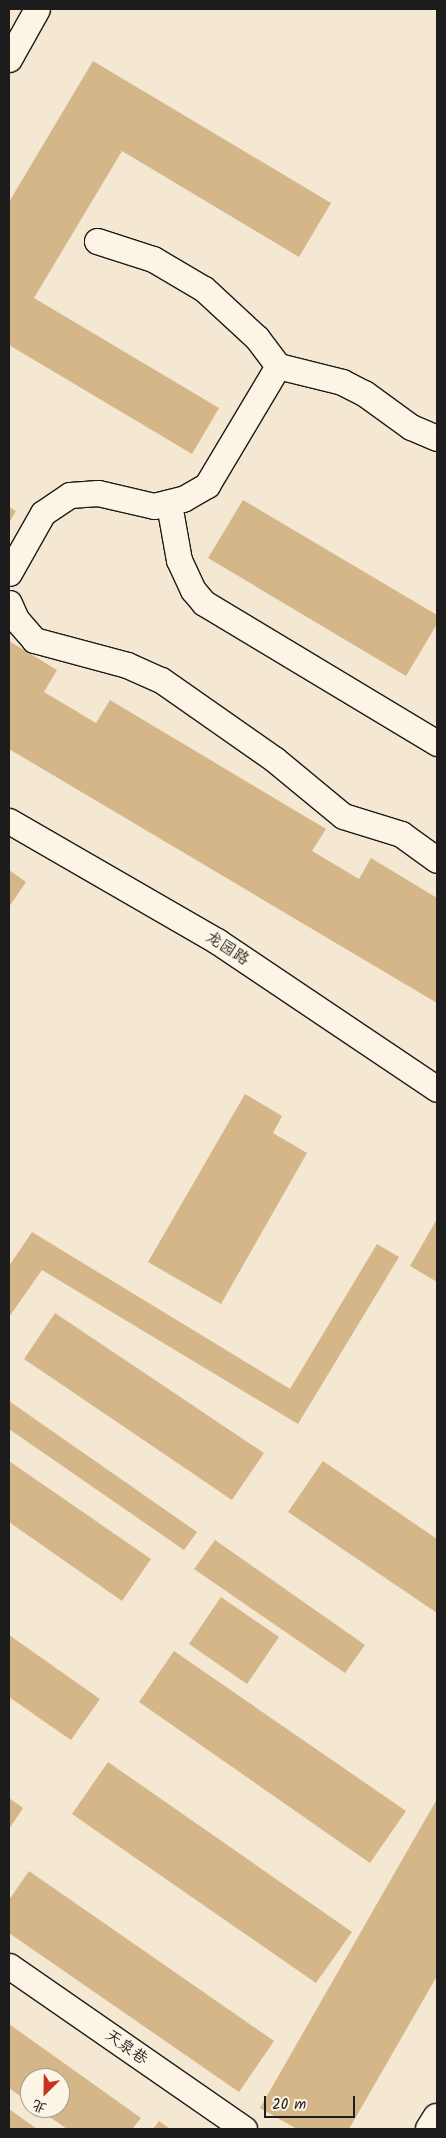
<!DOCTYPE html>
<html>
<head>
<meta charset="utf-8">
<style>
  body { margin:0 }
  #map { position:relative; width:446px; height:2138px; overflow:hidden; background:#f4e8d2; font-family:Kalam,"LXGW WenKai TC",sans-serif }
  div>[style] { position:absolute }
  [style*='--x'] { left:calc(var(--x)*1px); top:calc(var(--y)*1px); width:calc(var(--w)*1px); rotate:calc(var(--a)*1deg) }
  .building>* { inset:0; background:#d4b688 }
  .roads { filter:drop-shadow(1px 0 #1c1c1c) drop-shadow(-1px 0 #1c1c1c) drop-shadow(0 1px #1c1c1c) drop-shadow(0 -1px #1c1c1c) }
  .street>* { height:25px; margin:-12.5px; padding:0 12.5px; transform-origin:12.5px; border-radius:12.5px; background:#fcf5e5 }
  .primary>* { height:28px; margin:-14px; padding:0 14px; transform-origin:14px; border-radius:14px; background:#fcf5e5 }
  span { translate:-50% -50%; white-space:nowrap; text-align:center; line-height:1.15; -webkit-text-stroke:4.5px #fcf5e5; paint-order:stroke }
  .street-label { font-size:16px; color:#1c1c1c }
  .frame { position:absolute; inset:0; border:10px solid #1c1c1c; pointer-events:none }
  .north { position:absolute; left:20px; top:2068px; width:50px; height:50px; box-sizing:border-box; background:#fcf5e5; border:1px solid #a29e95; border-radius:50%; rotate:203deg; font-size:14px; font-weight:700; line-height:20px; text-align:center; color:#1c1c1c }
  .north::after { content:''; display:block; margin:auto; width:18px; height:22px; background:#c8321e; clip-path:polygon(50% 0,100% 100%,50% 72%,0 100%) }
  .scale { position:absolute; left:264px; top:2096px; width:91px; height:22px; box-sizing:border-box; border:2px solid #1c1c1c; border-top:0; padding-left:6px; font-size:15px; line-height:18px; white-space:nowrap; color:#1c1c1c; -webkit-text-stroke:4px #fcf5e5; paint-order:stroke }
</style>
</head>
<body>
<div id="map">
  <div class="building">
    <div style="clip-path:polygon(93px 61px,331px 203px,299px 257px,122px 151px,34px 298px,219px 408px,192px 454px,9px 345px,9px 202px)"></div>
    <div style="clip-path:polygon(243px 500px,437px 615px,437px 624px,406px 676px,208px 558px)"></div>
    <div style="clip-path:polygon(9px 507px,16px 511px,9px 523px)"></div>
    <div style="clip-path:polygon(9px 641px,57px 670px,44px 692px,96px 723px,110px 700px,326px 829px,312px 851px,359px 879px,371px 858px,437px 898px,437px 1003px,9px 749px)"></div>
    <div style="clip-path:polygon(9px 870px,26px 882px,9px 907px)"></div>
    <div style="clip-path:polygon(245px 1094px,282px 1116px,273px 1133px,307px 1153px,221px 1304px,148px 1262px)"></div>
    <div style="clip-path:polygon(437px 1219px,437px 1282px,410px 1266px)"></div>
    <div style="clip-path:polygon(32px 1232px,290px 1389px,377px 1244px,399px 1257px,298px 1424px,42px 1270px,9px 1317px,9px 1266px)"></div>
    <div style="clip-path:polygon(55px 1313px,264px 1453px,232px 1500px,24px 1359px)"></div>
    <div style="clip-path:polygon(9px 1401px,197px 1532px,184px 1550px,9px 1429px)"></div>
    <div style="clip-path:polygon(9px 1461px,151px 1559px,122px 1601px,9px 1522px)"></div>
    <div style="clip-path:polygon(323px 1461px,437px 1539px,437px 1613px,288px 1512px)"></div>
    <div style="clip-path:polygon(215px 1540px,365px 1645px,345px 1673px,194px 1569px)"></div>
    <div style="clip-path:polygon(221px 1597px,279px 1637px,247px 1684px,189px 1644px)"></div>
    <div style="clip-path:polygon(9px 1635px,100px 1699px,71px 1740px,9px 1697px)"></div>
    <div style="clip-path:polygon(174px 1651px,406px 1811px,370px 1863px,139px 1702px)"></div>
    <div style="clip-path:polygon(108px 1762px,352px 1932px,316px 1983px,72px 1814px)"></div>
    <div style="clip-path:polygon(9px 1798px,23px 1808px,9px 1829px)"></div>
    <div style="clip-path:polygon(437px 1799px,437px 1976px,349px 2129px,297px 2129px,260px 2108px)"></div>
    <div style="clip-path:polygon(29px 1871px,274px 2041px,239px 2092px,9px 1933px,9px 1900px)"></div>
    <div style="clip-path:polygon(9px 2024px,141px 2118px,132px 2129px,67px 2129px,37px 2108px,60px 2108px,60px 2078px,30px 2078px,30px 2103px,9px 2088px)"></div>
    <div style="clip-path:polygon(9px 2109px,37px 2129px,9px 2129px)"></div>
    <div style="clip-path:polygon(159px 2121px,170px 2129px,153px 2129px)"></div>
  </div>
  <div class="roads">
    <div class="street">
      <div style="--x:9;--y:59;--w:57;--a:-60.8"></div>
      <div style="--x:97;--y:241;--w:59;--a:17.8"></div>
      <div style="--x:153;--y:259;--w:59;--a:30.5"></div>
      <div style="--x:204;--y:289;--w:72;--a:42.8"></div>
      <div style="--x:257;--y:338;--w:35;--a:53"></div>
      <div style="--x:278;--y:366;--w:66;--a:14"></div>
      <div style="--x:342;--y:382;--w:25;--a:27"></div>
      <div style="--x:364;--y:393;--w:58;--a:35.9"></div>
      <div style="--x:411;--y:427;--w:28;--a:23"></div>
      <div style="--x:169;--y:504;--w:57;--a:79.9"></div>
      <div style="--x:179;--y:560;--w:33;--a:65"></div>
      <div style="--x:193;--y:590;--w:17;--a:50"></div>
      <div style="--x:204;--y:603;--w:272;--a:31"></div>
      <div style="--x:9;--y:573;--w:69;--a:-60.5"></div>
      <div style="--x:43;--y:513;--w:32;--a:-34"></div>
      <div style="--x:70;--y:495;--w:28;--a:-4"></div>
      <div style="--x:98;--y:493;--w:57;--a:13.1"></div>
      <div style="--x:154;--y:506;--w:30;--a:-14"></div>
      <div style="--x:183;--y:499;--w:28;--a:-30"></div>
      <div style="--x:207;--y:485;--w:139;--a:-59.2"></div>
      <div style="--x:9;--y:603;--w:17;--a:66"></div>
      <div style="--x:16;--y:619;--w:28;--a:49"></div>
      <div style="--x:34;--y:640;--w:96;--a:15"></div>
      <div style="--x:127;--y:665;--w:37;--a:24"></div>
      <div style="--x:161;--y:680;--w:138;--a:35"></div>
      <div style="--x:274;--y:759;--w:89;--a:39.6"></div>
      <div style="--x:343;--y:816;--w:61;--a:17.2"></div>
      <div style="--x:401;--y:834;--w:44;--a:35.8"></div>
      <div style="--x:9;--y:821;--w:240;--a:30"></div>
      <div style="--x:217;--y:941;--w:265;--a:33.9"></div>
      <div style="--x:9;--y:1966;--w:286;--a:34.7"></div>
    </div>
    <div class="primary">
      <div style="--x:430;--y:2129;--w:13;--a:-58"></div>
    </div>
  </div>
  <div class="street-label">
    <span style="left:227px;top:949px;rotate:33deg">龙园路</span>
    <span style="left:126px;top:2048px;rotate:35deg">天泉巷</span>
  </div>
  <div class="frame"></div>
  <div class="north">北</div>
  <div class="scale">20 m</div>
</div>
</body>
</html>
